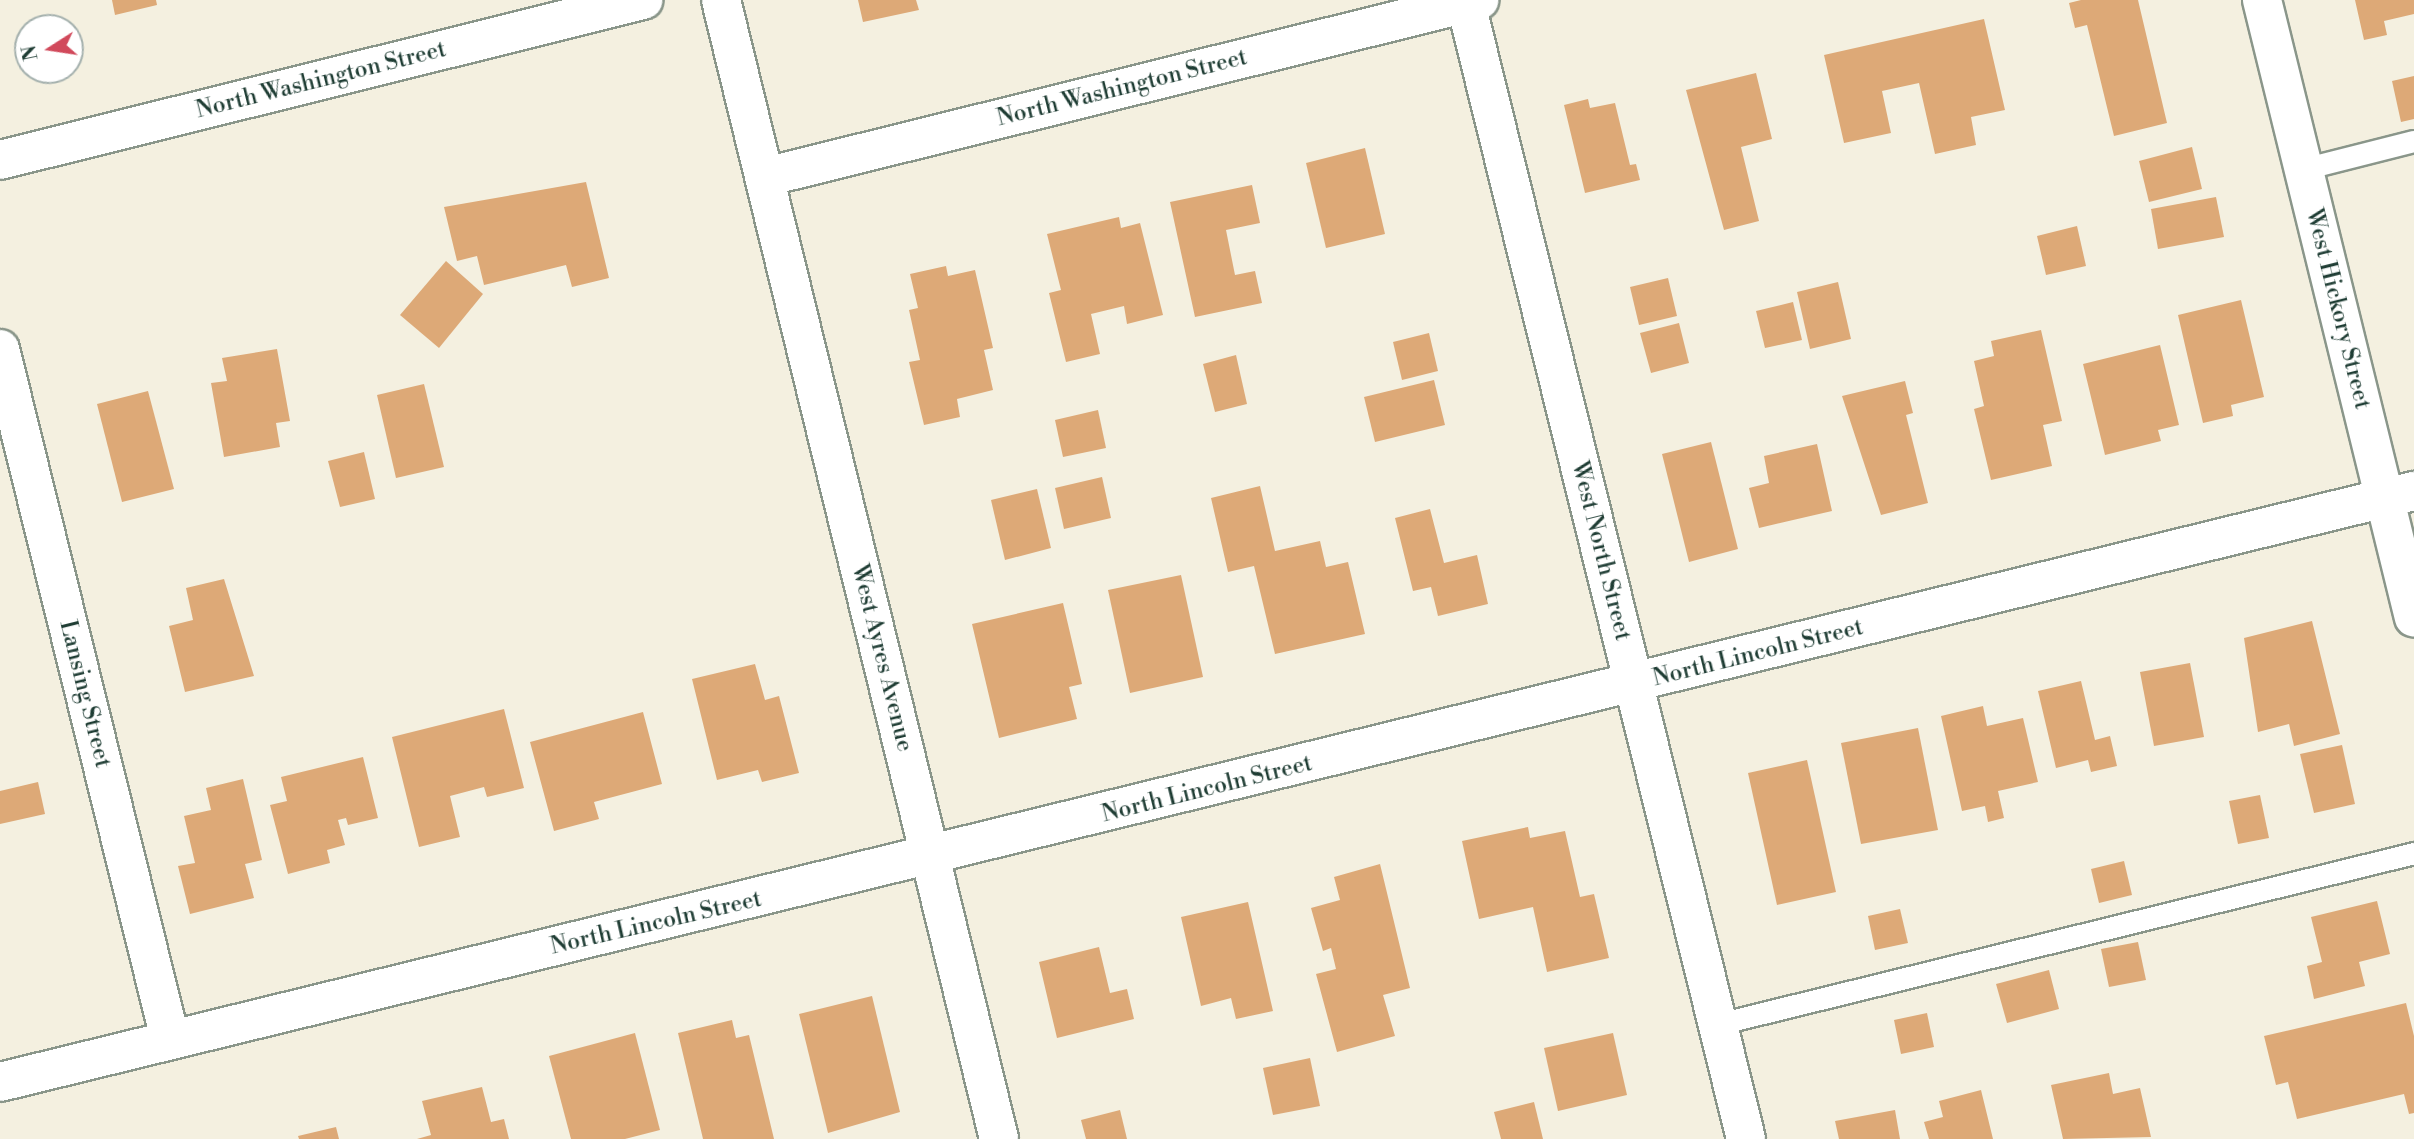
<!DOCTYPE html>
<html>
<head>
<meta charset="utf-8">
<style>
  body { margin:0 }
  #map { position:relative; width:2414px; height:1139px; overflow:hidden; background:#f4f0e0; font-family:"Libre Bodoni",serif }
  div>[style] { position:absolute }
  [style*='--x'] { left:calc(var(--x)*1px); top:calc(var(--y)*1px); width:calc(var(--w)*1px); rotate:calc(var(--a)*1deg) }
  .building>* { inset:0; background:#dda977 }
  .roads { filter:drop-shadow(2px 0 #8a968a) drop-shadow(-2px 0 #8a968a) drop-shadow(0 2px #8a968a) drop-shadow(0 -2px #8a968a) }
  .service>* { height:21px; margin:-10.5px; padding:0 10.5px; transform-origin:10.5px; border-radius:10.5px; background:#fff }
  .minor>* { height:38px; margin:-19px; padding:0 19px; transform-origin:19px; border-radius:19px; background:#fff }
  span { translate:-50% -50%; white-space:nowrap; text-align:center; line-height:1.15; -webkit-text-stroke:7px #fff; paint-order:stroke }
  .street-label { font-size:23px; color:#1f3d34 }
  .north { position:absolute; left:14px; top:14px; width:70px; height:70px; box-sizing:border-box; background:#fff; border:2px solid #a5b1ae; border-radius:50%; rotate:258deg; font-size:19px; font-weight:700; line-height:28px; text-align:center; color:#1f3d34 }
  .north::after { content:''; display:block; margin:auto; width:24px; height:32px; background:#d1495b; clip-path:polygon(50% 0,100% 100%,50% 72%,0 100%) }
</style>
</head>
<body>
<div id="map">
  <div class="building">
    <div style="clip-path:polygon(112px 0,156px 0,157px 5px,115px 15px)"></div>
    <div style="clip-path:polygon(858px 0,916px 0,919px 10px,863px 22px)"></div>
    <div style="clip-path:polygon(2081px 0,2138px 0,2167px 123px,2114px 136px,2087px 25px,2075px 28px,2069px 3px)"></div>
    <div style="clip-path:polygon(2355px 0,2414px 0,2414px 14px,2384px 21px,2387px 35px,2364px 40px)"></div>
    <div style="clip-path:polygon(1984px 19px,2005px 110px,1971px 117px,1976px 145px,1935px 154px,1919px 83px,1882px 91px,1891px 133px,1844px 143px,1824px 55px)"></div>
    <div style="clip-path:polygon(1756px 73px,1772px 139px,1741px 147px,1759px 221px,1724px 230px,1686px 90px)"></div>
    <div style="clip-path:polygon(2414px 76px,2414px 119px,2401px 122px,2392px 81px)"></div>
    <div style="clip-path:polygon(1588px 99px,1590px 108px,1615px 103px,1630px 165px,1636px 164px,1640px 180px,1585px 193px,1564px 105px)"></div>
    <div style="clip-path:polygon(2192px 147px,2202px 189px,2149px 202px,2139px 161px)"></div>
    <div style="clip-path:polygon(1365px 148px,1385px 234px,1326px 248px,1306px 163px)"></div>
    <div style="clip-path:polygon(586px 182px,609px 278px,572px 287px,566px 265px,484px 285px,477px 256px,457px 261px,444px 207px)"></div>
    <div style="clip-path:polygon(1252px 185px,1260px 223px,1226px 230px,1235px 275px,1255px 271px,1262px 303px,1195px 317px,1170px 202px)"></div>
    <div style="clip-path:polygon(2216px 197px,2224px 237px,2158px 249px,2151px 209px)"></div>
    <div style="clip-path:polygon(1119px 217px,1121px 228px,1140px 223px,1163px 315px,1127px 324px,1124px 306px,1091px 314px,1100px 354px,1066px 362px,1049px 293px,1061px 290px,1047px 234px)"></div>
    <div style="clip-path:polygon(2077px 226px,2086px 266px,2046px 275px,2037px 236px)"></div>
    <div style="clip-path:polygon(446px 261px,483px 294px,439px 348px,400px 315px)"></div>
    <div style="clip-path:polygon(946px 266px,948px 276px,975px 270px,993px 348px,984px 350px,993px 390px,957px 399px,960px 417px,924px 425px,909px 362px,920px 360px,909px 310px,918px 308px,910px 274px)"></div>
    <div style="clip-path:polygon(1668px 278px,1677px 316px,1639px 325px,1630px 287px)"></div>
    <div style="clip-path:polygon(1838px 282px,1851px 339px,1810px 349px,1797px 292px)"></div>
    <div style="clip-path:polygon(2241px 300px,2264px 397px,2231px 405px,2233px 416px,2203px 423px,2178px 315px)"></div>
    <div style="clip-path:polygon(1793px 302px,1802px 340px,1765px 348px,1756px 311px)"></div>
    <div style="clip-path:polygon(1679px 323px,1689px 363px,1651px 373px,1640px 333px)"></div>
    <div style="clip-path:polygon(2041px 330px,2062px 421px,2043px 425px,2052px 466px,1991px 480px,1974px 409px,1984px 406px,1974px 361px,1994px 356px,1991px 341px)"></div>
    <div style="clip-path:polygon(1429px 333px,1438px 371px,1402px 380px,1393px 342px)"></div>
    <div style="clip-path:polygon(2160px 345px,2179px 425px,2158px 430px,2161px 441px,2105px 455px,2083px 364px)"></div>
    <div style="clip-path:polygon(277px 349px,290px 421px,276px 423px,280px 447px,224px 457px,211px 383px,227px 381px,222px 358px)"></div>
    <div style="clip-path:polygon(1236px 355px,1247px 404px,1215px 412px,1203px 364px)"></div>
    <div style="clip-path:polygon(1434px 380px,1445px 425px,1375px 442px,1364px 397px)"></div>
    <div style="clip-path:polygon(1905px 381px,1913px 413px,1906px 415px,1928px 503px,1881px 515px,1842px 396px)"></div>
    <div style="clip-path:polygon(424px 384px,444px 467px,396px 478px,377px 395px)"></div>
    <div style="clip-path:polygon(148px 391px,174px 489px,122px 502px,97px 404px)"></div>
    <div style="clip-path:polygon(1098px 410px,1106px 448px,1063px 457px,1055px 420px)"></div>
    <div style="clip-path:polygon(1711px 442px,1738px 549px,1689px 562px,1662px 454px)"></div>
    <div style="clip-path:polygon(1817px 444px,1832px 511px,1759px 528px,1749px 488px,1769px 483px,1764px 456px)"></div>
    <div style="clip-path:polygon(364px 452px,375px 499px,340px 507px,328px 461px)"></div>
    <div style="clip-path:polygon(1102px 477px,1111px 518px,1064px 529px,1055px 488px)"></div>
    <div style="clip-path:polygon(1260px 486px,1275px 551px,1320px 541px,1326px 567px,1348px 562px,1365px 634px,1275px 654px,1254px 566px,1228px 572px,1211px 498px)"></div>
    <div style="clip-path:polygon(1037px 489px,1051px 548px,1005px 560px,991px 500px)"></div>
    <div style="clip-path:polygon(1430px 509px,1444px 563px,1477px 555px,1488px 604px,1438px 616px,1431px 587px,1413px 591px,1395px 518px)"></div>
    <div style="clip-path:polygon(1181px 575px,1203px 677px,1130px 693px,1108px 590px)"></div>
    <div style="clip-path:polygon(224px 579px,254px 676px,185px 692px,169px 626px,193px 620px,186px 588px)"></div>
    <div style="clip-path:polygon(1063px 603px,1082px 684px,1069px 687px,1077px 719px,999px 738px,972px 624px)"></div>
    <div style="clip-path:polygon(2312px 621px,2340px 734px,2294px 746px,2289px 724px,2258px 732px,2244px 638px)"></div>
    <div style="clip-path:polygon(2190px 663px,2204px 737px,2154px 746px,2140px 672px)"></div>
    <div style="clip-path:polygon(755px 664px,765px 700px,779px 696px,799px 773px,762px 782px,758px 770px,717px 780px,692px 679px)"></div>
    <div style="clip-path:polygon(2081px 681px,2095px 740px,2110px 736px,2117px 766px,2091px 772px,2088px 760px,2056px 768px,2038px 691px)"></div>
    <div style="clip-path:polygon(1983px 706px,1987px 726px,2023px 718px,2038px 782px,1998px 791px,2004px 818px,1988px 822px,1985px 806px,1962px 811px,1941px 716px)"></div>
    <div style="clip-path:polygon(504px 709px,524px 788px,487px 797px,484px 787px,450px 796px,460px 837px,419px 847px,392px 737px)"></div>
    <div style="clip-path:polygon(643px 712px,662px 784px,594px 802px,599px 819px,554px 831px,530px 742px)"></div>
    <div style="clip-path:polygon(1918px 728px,1938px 830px,1861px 844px,1841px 743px)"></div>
    <div style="clip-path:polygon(2342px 745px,2355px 804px,2314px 813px,2300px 754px)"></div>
    <div style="clip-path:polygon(363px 757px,378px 818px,348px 825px,346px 818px,338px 820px,345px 845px,327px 850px,330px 863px,288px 874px,270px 805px,287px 801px,281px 777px)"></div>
    <div style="clip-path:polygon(1807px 760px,1836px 892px,1777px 905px,1748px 773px)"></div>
    <div style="clip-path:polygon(243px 779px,262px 860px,245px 864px,254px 898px,190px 914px,178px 866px,195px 863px,184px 816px,211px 810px,206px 788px)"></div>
    <div style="clip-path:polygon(38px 782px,45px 814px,0 824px,0 791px)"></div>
    <div style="clip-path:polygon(2260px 795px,2269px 838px,2238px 844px,2229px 801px)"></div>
    <div style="clip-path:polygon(1528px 827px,1530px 838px,1565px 831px,1580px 897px,1594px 894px,1609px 958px,1547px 972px,1533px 907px,1479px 919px,1462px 841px)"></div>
    <div style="clip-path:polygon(2124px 861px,2132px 895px,2099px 903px,2091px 869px)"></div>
    <div style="clip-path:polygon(1380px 864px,1410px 988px,1383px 995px,1395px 1036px,1337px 1052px,1316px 974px,1336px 969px,1331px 948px,1323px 951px,1311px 908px,1340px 900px,1334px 877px)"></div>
    <div style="clip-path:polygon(2377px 901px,2390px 954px,2359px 962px,2365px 986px,2314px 999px,2307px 966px,2322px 962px,2311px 917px)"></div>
    <div style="clip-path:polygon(1248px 902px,1273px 1011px,1236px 1019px,1231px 998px,1201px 1006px,1181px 917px)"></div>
    <div style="clip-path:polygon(1900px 909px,1908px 943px,1875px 950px,1868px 916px)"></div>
    <div style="clip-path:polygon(2138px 942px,2146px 980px,2109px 987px,2101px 949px)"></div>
    <div style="clip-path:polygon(1099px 947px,1110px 993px,1127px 989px,1134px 1019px,1057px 1038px,1039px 962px)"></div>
    <div style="clip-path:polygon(2049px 970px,2059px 1009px,2007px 1023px,1996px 984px)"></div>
    <div style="clip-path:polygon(872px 996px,900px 1112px,828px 1133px,799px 1014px)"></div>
    <div style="clip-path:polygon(2406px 1003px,2414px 1036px,2414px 1113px,2409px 1114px,2404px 1094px,2297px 1119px,2288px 1082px,2276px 1085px,2264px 1036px)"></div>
    <div style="clip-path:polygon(1927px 1013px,1934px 1047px,1901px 1054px,1894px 1020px)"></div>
    <div style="clip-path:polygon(732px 1020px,736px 1038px,749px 1035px,774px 1139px,703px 1139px,678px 1033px)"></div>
    <div style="clip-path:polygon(635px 1033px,660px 1130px,625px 1139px,571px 1139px,549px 1056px)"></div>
    <div style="clip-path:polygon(1613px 1033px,1627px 1095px,1558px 1111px,1544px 1048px)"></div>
    <div style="clip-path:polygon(1310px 1058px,1320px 1106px,1273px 1115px,1263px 1068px)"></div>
    <div style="clip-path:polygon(2109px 1073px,2113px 1094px,2140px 1088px,2151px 1137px,2063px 1139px,2051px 1085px)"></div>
    <div style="clip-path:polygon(482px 1087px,491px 1122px,504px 1119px,509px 1139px,417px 1139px,431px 1135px,422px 1101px)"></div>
    <div style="clip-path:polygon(1981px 1090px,1993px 1139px,1929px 1139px,1924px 1122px,1943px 1117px,1939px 1101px)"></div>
    <div style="clip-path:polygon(1534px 1102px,1543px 1139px,1501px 1139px,1494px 1112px)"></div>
    <div style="clip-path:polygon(1120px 1110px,1127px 1139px,1086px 1139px,1081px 1120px)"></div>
    <div style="clip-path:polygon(1895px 1110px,1900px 1139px,1839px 1139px,1835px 1121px)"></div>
    <div style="clip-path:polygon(336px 1127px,339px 1139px,299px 1139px,298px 1136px)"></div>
  </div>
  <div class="roads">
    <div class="service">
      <div style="--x:2303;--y:169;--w:114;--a:-14.2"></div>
      <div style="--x:1718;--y:1024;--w:717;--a:-13.8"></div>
    </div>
    <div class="minor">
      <div style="--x:721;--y:0;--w:1172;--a:76.28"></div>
      <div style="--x:1465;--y:0;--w:1173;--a:76.14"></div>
      <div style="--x:2262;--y:0;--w:636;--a:76.18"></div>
      <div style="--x:0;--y:160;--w:663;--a:-13.97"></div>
      <div style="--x:765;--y:177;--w:736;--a:-13.92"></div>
      <div style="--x:0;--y:349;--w:711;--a:76.16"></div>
      <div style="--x:0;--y:1082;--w:2485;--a:-13.76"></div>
    </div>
  </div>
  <div class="street-label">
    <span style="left:321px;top:80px;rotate:-14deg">North Washington Street</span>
    <span style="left:1122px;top:88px;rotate:-14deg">North Washington Street</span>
    <span style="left:2338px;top:309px;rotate:76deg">West Hickory Street</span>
    <span style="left:1601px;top:551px;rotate:76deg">West North Street</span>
    <span style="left:1758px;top:653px;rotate:-14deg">North Lincoln Street</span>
    <span style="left:882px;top:658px;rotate:76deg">West Ayres Avenue</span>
    <span style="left:85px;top:694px;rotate:76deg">Lansing Street</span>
    <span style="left:1207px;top:789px;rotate:-14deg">North Lincoln Street</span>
    <span style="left:656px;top:923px;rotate:-13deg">North Lincoln Street</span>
  </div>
  <div class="north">N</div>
</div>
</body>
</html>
